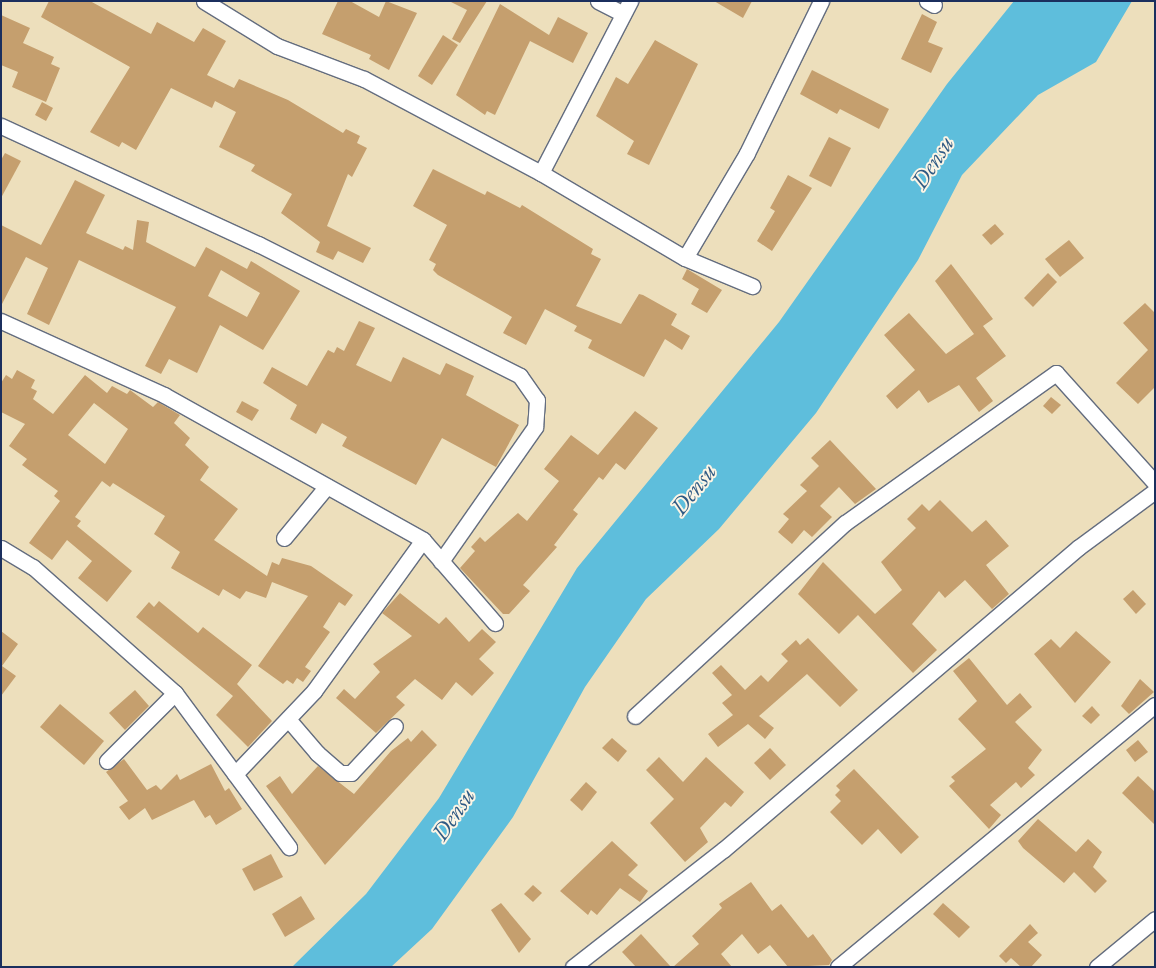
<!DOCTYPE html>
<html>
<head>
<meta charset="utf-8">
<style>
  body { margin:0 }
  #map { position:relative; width:1156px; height:968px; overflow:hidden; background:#eddfbc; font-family:"EB Garamond",serif }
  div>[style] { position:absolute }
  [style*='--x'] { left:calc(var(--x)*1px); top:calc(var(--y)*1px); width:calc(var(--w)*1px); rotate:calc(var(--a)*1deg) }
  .water>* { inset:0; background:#5ebedc }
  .building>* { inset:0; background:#c59f6e }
  .roads { filter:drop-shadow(1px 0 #646d7f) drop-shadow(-1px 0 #646d7f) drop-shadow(0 1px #646d7f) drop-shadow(0 -1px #646d7f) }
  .minor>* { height:15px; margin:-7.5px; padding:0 7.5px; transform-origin:7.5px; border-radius:7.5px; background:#fff }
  span { translate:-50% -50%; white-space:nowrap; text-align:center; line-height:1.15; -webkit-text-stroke:4px #fcf5e5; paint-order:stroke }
  .water-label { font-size:24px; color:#2f5a84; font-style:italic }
  .frame { position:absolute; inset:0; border:2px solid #1b2f5e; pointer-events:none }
</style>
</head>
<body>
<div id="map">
  <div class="water">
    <div style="clip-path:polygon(1014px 1px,1132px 1px,1096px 62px,1038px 95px,962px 175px,918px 260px,816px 413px,719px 529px,646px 599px,585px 687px,513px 817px,432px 929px,391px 967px,292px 967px,366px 894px,439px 798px,577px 568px,779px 322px,947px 84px)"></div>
  </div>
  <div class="building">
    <div style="clip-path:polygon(49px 1px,90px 1px,151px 34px,157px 22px,194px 42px,203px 28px,226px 41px,207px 75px,234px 88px,239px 79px,288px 100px,343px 133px,346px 129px,360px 136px,357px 143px,367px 148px,352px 177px,348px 174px,327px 226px,371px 248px,363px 263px,338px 251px,333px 260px,316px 252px,320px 242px,281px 213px,292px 194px,251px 171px,255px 165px,219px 147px,236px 112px,215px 101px,212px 108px,171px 88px,136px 150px,122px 142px,119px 147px,90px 132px,130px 67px,41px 17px)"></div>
    <div style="clip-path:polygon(338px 1px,350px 1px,379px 17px,386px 1px,417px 13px,389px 70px,369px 59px,371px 55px,322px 34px)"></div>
    <div style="clip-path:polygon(449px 1px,487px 1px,460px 43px,452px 39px,467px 10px)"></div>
    <div style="clip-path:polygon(714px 1px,752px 1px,743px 18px)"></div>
    <div style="clip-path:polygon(500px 4px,549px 35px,558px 17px,588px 33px,573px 63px,530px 41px,495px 115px,487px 111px,485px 115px,456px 95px)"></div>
    <div style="clip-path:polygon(922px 14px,937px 22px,928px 42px,943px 48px,931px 73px,901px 59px)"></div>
    <div style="clip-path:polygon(1px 15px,30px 28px,23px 43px,54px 57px,51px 64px,60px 68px,46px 102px,12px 87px,18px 72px,1px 65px)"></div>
    <div style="clip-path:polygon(443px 35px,458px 45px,432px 85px,418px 76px)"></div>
    <div style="clip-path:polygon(655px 40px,698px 64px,649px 165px,627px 154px,634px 141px,596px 116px,616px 77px,628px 84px)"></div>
    <div style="clip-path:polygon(812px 70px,889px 109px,879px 129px,840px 109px,837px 114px,800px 94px)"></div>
    <div style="clip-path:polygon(42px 102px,53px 108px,46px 121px,35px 115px)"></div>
    <div style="clip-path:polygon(829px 137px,851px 148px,831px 187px,809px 176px)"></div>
    <div style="clip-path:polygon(5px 153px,21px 161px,1px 198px,1px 160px)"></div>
    <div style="clip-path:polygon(433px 169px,485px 195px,487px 191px,520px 208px,522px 205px,593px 249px,591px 254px,601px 259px,576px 306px,621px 324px,639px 294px,643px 295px,677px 314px,671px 325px,690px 336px,682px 350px,665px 339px,644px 377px,588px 348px,592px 340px,574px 331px,577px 326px,545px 309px,526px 345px,503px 333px,512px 317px,438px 275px,433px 270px,436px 264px,429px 260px,447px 225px,413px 206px)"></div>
    <div style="clip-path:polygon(788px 175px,812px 188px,772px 251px,757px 241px,775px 211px,770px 208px)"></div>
    <div style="clip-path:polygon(evenodd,75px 180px,105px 195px,86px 233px,123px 250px,125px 246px,133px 250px,137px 220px,149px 222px,146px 242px,195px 267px,206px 247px,247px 269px,251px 261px,300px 291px,263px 350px,220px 325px,197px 373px,169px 359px,161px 374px,145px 366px,176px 307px,79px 260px,49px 325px,27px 314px,48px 268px,26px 257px,1px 306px,1px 225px,41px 245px,75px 180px,221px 270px,260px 293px,247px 317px,208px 296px,221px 270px)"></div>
    <div style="clip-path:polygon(995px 224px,1004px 234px,991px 245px,982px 235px)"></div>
    <div style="clip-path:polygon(1069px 240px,1084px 258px,1060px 277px,1045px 259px)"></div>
    <div style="clip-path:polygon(951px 264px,993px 319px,983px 326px,1006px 356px,976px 378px,993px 401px,979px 412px,959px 385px,928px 403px,919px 390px,897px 409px,886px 396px,915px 370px,884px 335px,909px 313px,946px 354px,974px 334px,935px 281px)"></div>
    <div style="clip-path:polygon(687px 269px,722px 290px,707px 313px,691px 304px,699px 289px,682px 279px)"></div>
    <div style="clip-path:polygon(1048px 273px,1057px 282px,1033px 307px,1024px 298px)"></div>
    <div style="clip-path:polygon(1145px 303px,1155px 313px,1155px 387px,1138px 404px,1116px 383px,1148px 350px,1123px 323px)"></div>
    <div style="clip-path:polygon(359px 321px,375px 328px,356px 365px,391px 382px,403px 357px,440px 375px,446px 363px,474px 376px,466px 395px,519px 425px,496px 467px,442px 438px,416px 485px,342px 446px,347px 437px,322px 423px,316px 434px,290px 419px,297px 405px,263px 383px,272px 367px,307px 386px,328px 350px,334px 353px,337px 347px,344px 351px)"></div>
    <div style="clip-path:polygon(evenodd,17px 370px,35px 380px,31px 388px,37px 391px,33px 399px,53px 414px,85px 375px,107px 393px,112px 386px,127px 394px,130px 390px,153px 407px,158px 402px,180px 415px,174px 423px,190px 438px,185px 445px,209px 467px,200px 480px,238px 509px,214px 540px,267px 576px,272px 562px,279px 565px,282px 558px,311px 566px,353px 595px,345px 606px,339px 602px,323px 627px,330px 632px,305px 667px,311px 671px,303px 682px,297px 678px,293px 684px,287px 680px,283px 684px,258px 666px,308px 596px,272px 582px,266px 598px,246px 591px,240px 599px,223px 589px,219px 596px,171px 568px,180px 552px,154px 534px,165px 516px,113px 483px,110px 487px,102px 481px,75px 517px,81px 521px,77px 526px,132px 571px,107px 602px,78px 578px,92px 561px,67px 540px,52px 560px,29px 543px,60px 501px,54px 496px,58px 491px,22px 465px,27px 459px,9px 446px,25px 424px,1px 412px,1px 383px,6px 375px,12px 379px,17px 370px,94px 403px,128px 429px,105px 464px,68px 435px,94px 403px)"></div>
    <div style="clip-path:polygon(1051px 397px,1061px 405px,1052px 414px,1043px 406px)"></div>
    <div style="clip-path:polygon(242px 401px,259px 410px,252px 421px,236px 412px)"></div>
    <div style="clip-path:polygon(635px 411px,658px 428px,625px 470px,616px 463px,603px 480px,599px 477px,573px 510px,578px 514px,554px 545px,557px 547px,523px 585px,530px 591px,509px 614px,503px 614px,460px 568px,475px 551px,471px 547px,480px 537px,485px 542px,518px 513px,527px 521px,559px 481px,544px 469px,571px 435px,598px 455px)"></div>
    <div style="clip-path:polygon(830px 440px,876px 489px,855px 504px,839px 487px,820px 506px,832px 517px,812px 537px,804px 530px,792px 544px,778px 532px,789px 519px,783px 514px,807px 491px,800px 485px,819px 466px,811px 458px)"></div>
    <div style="clip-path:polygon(940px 500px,972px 532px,986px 520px,1009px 546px,986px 565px,1009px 594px,992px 609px,965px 580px,945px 598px,939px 591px,912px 624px,937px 650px,913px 673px,858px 615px,839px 634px,798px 594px,823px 562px,875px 614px,902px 590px,881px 562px,916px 528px,907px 519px,922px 504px,929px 511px)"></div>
    <div style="clip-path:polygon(1133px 590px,1146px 604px,1136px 614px,1123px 599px)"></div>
    <div style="clip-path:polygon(400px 593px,439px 624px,446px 617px,469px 642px,482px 629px,496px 642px,479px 659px,494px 673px,472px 696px,456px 682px,442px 700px,415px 679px,396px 697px,405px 705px,376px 733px,336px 698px,344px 689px,355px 699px,380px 672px,373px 664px,412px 636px,382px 613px)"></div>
    <div style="clip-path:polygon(159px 601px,198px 633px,203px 627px,252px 665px,237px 684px,272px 721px,248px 747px,216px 715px,233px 696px,136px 617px,149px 602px,154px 607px)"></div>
    <div style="clip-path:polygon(1px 631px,18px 644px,2px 666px,16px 676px,1px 696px)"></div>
    <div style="clip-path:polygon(1076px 631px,1111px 662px,1075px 703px,1034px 654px,1051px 639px,1060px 648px)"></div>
    <div style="clip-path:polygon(808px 638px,858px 690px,840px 707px,807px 674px,759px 716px,774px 728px,765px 739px,748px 724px,718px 747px,708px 734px,733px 715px,722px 703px,732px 695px,712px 673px,721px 665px,745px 690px,761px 675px,768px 682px,788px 661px,781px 654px,796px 640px,800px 645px)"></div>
    <div style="clip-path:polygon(969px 658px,1007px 705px,1020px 693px,1032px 707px,1015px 722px,1042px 750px,1028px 768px,1035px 775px,1021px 788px,1016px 782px,990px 805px,1001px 815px,989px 829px,949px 786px,955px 781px,951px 777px,986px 749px,958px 719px,977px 701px,953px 671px)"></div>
    <div style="clip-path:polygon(1140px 679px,1154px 692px,1129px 714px,1121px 706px)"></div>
    <div style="clip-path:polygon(135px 690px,149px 706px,125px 730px,109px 713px)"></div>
    <div style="clip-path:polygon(60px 704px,104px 741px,84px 765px,40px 727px)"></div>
    <div style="clip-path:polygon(1092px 706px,1100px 715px,1091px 724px,1082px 716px)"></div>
    <div style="clip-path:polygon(422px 730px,437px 745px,325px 865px,266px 786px,280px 776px,292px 794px,318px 766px,354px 794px,391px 751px,408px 738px,411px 742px)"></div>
    <div style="clip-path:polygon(612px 738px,627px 751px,618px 762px,602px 748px)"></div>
    <div style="clip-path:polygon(1138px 740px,1148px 752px,1135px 762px,1126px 750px)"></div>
    <div style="clip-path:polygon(770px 748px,786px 765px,770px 780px,754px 763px)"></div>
    <div style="clip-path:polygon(659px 757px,683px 782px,706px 757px,744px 792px,731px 807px,725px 802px,700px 828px,708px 842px,685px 862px,650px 823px,674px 799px,646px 770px)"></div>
    <div style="clip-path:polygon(124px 759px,147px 790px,156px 785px,161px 790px,177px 774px,180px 780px,211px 764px,225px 791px,229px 788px,242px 809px,216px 825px,210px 815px,205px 818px,194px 800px,152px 820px,145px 808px,129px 820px,119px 807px,128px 801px,106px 772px)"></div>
    <div style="clip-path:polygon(854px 769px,919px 837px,901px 854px,878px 829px,862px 845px,830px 812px,841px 801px,835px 795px,840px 790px,836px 786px)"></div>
    <div style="clip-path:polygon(1138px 776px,1155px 792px,1155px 825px,1122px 793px)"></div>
    <div style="clip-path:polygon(586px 782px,597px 792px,582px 811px,570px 800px)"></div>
    <div style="clip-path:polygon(1038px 819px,1076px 852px,1088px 839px,1102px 852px,1093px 867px,1107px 881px,1095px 893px,1074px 872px,1064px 883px,1023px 848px,1018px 841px)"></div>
    <div style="clip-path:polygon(612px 841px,638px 865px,628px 875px,648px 891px,640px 902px,620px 888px,597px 915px,591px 910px,588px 915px,560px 891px)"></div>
    <div style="clip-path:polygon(271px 854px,283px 877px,254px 891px,242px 869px)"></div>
    <div style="clip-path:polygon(751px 882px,772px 911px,781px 904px,808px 938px,813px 934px,832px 960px,829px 965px,788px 967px,770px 945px,758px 954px,742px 934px,721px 954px,732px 967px,673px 967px,699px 944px,692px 936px,722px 908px,719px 904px)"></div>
    <div style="clip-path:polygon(533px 885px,542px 893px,533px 902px,524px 894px)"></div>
    <div style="clip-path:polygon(301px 896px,315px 919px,285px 937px,272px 914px)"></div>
    <div style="clip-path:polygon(501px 903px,531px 939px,519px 953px,491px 910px)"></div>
    <div style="clip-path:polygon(943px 903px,970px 927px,959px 938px,933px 914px)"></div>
    <div style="clip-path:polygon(1030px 924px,1038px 933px,1028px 942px,1042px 955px,1031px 967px,1021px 967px,1011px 958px,1006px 963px,999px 956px)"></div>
    <div style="clip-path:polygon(641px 934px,671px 967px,636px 967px,622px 952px)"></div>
  </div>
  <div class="roads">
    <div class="minor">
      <div style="--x:204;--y:1;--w:86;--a:31.7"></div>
      <div style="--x:277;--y:46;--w:93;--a:20.8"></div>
      <div style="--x:364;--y:79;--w:200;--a:28"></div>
      <div style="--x:541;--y:173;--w:167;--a:30.6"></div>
      <div style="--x:685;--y:258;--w:122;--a:-59.4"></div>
      <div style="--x:747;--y:153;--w:169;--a:-64"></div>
      <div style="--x:598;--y:1;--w:28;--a:27"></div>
      <div style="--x:927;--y:1;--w:8;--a:30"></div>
      <div style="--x:1;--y:126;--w:283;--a:24.7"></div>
      <div style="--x:258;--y:244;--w:293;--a:26.7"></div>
      <div style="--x:520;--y:376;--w:29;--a:55"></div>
      <div style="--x:537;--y:400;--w:27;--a:94"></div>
      <div style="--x:535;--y:427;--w:164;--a:125"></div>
      <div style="--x:541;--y:173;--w:194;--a:-62.6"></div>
      <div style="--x:685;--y:258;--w:73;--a:22.7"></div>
      <div style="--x:1;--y:321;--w:179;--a:24.4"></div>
      <div style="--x:164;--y:395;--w:297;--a:29.2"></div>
      <div style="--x:284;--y:538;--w:67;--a:-50.4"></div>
      <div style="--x:1;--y:548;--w:37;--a:31"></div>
      <div style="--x:33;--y:567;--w:190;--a:41.6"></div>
      <div style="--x:175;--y:693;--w:192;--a:53.5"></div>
      <div style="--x:635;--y:716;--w:285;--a:-42.6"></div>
      <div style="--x:845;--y:523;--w:259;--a:-35.4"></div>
      <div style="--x:1056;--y:373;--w:148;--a:48"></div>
      <div style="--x:288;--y:719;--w:45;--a:49.5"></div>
      <div style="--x:317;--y:753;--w:30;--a:41"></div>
      <div style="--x:340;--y:773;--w:11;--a:0"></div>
      <div style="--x:351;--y:773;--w:64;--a:-46.9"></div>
      <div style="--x:107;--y:761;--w:96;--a:-45"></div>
      <div style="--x:235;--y:774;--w:115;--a:-46.4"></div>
      <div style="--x:314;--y:691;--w:186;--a:-54.2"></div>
      <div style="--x:423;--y:540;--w:110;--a:49.1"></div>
      <div style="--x:573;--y:967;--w:190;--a:-38"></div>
      <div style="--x:723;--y:850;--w:467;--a:-40.4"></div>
      <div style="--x:1079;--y:547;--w:94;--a:-36.4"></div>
      <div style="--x:838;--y:967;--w:411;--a:-39.6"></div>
      <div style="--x:1097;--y:967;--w:75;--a:-39.6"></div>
    </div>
  </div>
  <div class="water-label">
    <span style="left:932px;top:162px;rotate:-57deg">Densu</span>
    <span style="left:693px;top:489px;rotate:-52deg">Densu</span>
    <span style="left:453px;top:814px;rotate:-56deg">Densu</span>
  </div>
  <div class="frame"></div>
</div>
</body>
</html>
